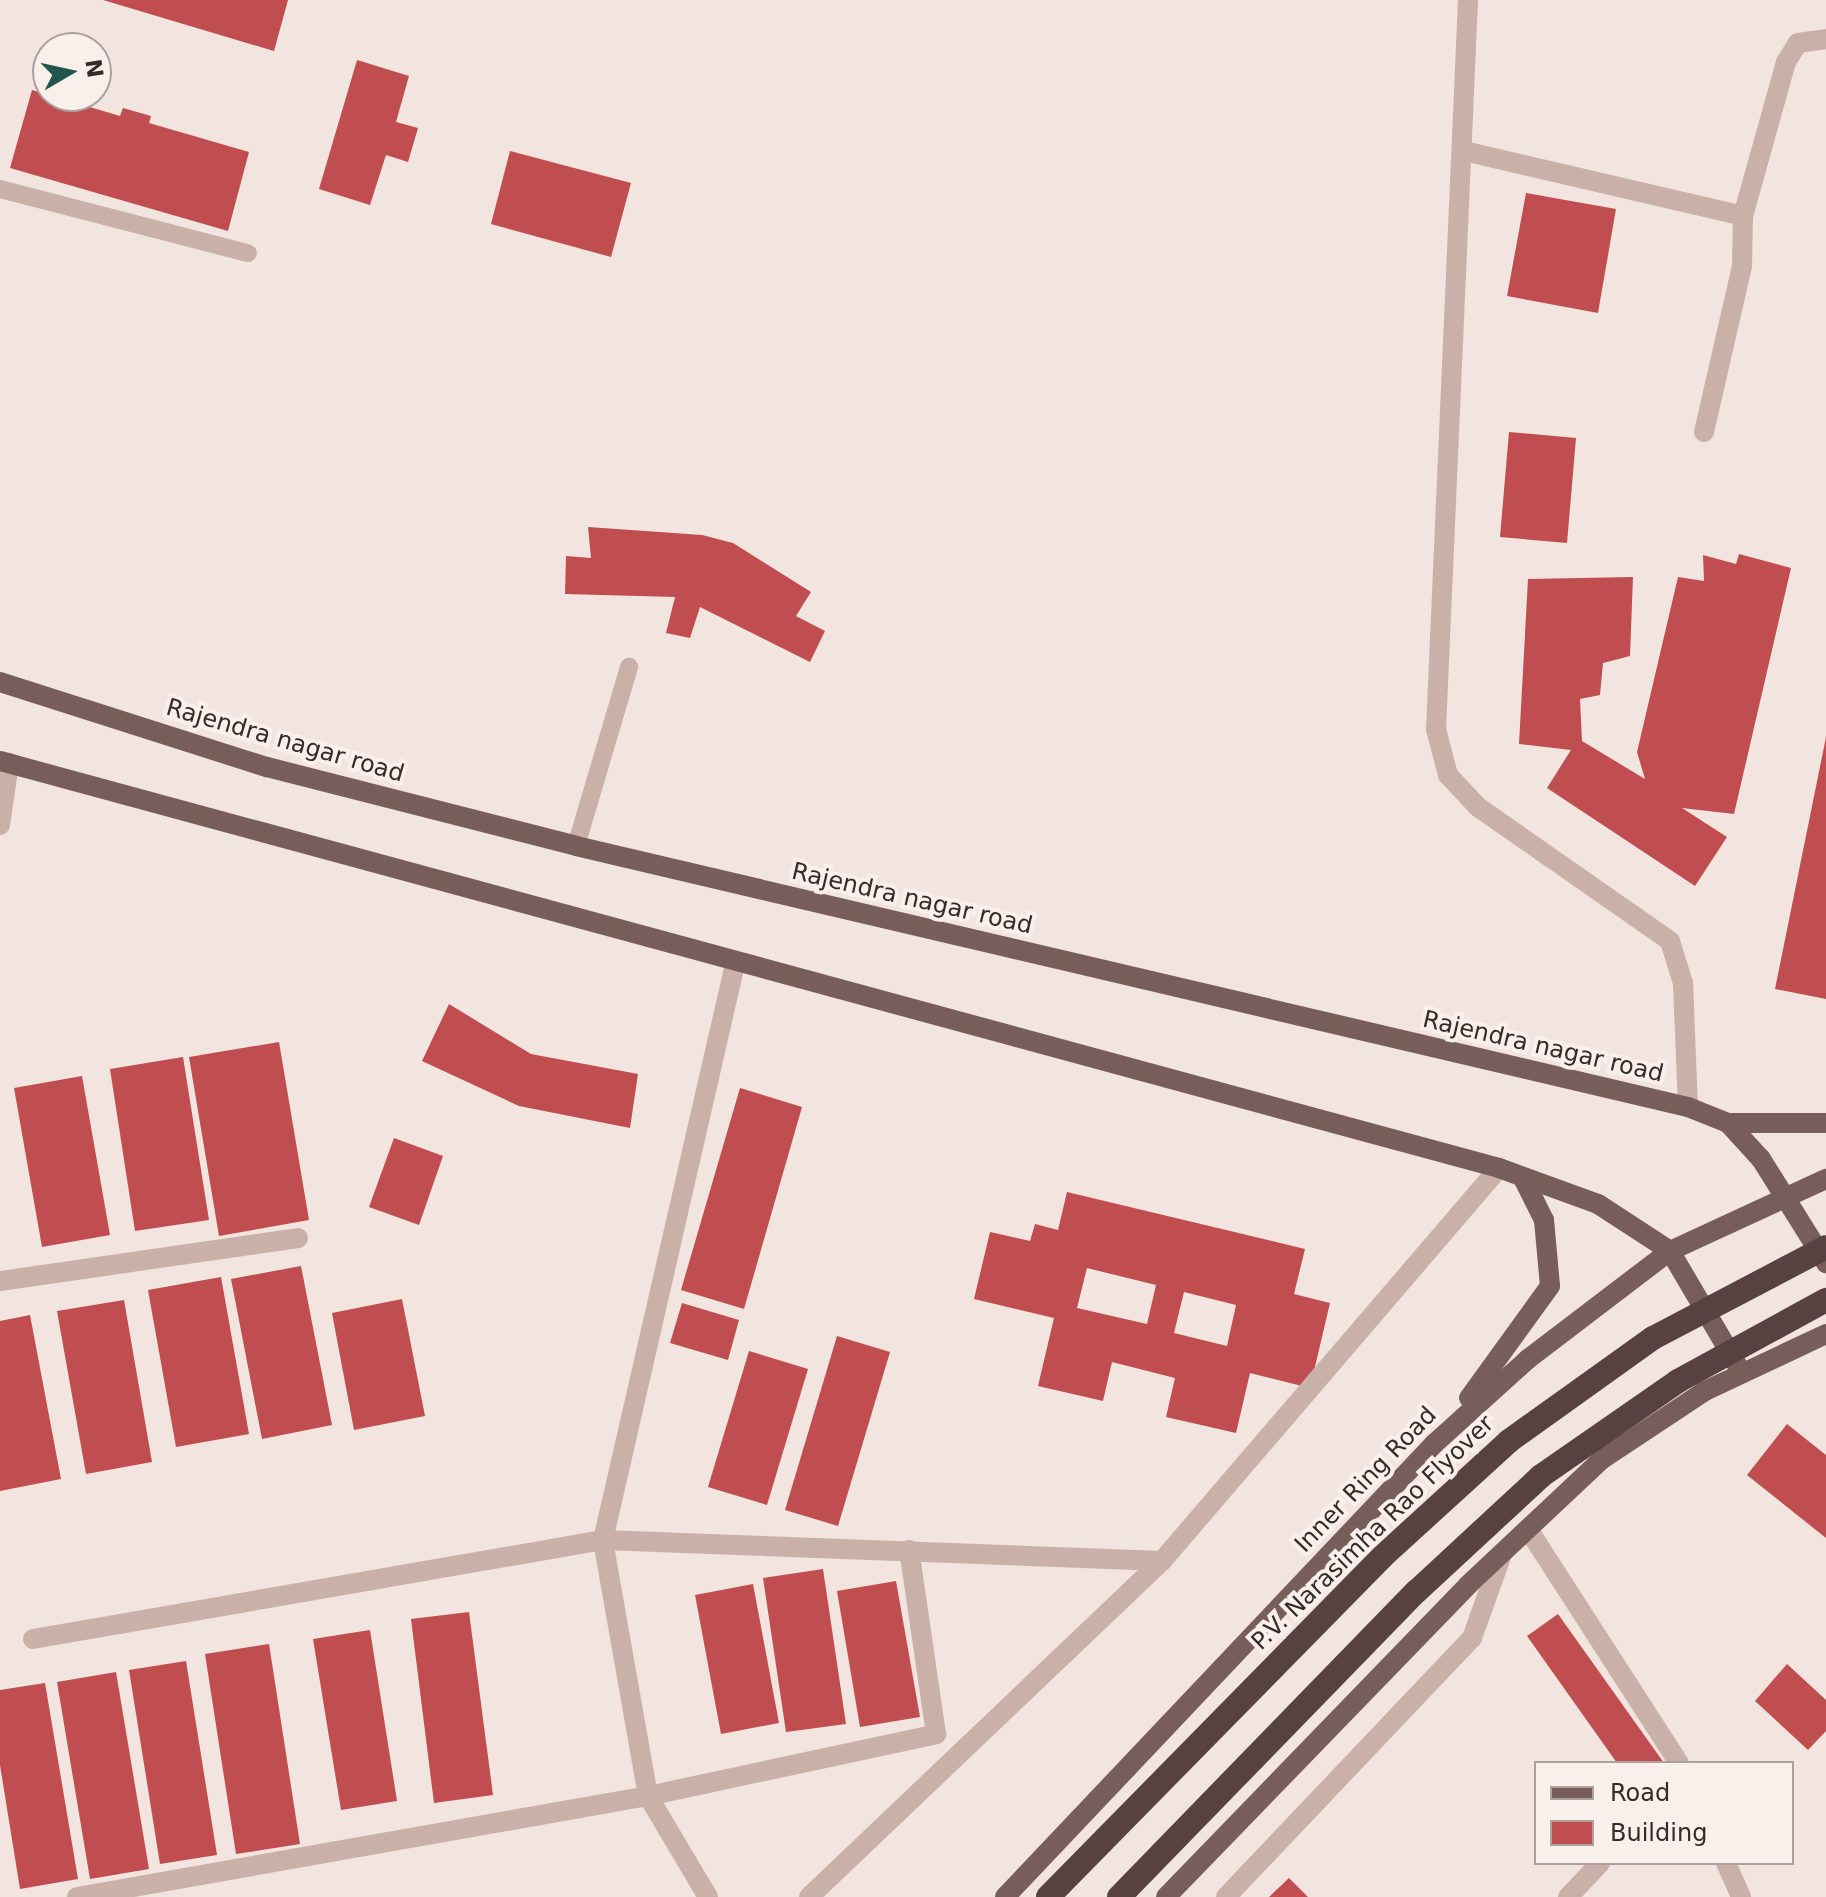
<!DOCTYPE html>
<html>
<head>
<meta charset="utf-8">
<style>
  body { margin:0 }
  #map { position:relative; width:1826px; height:1897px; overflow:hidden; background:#f2e4de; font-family:"DejaVu Sans",sans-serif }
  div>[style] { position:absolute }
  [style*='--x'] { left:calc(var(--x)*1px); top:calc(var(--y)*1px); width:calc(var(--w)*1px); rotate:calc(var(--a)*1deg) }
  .building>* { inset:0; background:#c04d4f }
  .lane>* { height:18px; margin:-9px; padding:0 9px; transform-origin:9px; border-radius:9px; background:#c9b1aa }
  .street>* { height:20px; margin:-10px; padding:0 10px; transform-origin:10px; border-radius:10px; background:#c9b1aa }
  .primary>* { height:20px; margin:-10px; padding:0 10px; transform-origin:10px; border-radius:10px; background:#785e5b }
  .highway-bridge>* { height:24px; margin:-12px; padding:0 12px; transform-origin:12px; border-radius:12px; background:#584241 }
  span { translate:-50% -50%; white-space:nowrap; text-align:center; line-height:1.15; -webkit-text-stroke:8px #f9efeb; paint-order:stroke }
  .street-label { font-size:24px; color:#372a2a }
  .legend { position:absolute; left:1534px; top:1761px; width:260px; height:104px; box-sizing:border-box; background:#f9efeb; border:2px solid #aba09e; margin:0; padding:10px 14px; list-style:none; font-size:24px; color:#372a2a }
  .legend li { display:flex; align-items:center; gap:16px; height:40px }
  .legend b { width:40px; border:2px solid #aba09e }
  .north { position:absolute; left:32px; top:32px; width:80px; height:80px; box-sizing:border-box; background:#f9efeb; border:2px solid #aba09e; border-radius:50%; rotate:81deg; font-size:22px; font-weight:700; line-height:32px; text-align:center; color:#372a2a }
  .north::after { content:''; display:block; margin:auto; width:28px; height:36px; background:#21574d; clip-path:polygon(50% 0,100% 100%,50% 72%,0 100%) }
</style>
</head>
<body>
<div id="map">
  <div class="building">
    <div style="clip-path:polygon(103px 0,288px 0,274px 51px)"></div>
    <div style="clip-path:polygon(357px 60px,409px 76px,396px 122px,418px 128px,408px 162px,386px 155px,370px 205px,319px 189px)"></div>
    <div style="clip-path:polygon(32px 90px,120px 116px,123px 108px,151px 116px,149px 123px,249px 152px,228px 231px,10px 168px)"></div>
    <div style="clip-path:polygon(510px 151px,631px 183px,611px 257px,491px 224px)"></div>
    <div style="clip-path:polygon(1526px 193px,1616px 209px,1598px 313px,1507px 296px)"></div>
    <div style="clip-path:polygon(1509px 432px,1576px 438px,1567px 543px,1500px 537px)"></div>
    <div style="clip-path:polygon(588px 527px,702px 535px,733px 543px,811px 592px,796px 616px,825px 631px,810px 662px,700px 607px,690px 638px,666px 633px,675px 597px,565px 594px,566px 556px,591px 558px)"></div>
    <div style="clip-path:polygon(1739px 554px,1791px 568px,1734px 814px,1682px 808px,1727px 837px,1695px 886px,1547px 788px,1571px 750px,1519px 744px,1528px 579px,1633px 577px,1630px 656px,1603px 663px,1600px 695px,1580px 699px,1582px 741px,1645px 779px,1637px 752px,1678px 577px,1704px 581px,1703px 555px,1736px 564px)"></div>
    <div style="clip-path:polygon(1826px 737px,1826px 999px,1775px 989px)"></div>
    <div style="clip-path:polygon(449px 1004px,531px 1054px,638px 1074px,630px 1128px,519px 1106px,422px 1061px)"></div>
    <div style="clip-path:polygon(279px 1042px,309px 1220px,219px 1236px,189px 1057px)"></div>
    <div style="clip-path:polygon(183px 1057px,209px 1220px,135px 1231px,110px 1069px)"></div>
    <div style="clip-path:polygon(82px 1076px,110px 1235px,42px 1247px,14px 1088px)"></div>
    <div style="clip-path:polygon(740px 1088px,802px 1107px,744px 1309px,681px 1290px)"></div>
    <div style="clip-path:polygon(394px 1138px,443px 1156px,419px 1225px,369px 1207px)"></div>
    <div style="clip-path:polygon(evenodd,1067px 1192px,1305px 1249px,1294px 1294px,1330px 1303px,1310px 1388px,1250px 1373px,1236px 1433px,1166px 1417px,1175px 1378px,1112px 1362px,1103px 1401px,1038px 1386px,1054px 1318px,974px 1299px,990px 1232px,1030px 1241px,1035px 1224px,1058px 1230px,1067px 1192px,1087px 1268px,1156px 1285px,1147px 1324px,1077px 1308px,1087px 1268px,1067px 1192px,1184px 1292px,1236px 1305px,1227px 1346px,1174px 1333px,1184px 1292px)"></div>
    <div style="clip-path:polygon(301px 1266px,332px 1425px,262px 1439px,231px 1279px)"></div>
    <div style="clip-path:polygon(221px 1277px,249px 1434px,176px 1447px,148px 1290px)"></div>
    <div style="clip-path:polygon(402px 1299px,425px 1416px,354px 1430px,332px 1313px)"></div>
    <div style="clip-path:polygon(124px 1300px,152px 1462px,86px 1474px,57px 1311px)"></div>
    <div style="clip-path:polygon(682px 1303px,739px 1320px,728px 1360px,670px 1343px)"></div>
    <div style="clip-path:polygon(30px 1315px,61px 1479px,0 1491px,0 1321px)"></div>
    <div style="clip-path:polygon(837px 1336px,890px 1352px,838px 1526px,785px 1510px)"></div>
    <div style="clip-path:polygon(749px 1351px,808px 1369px,767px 1505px,708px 1487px)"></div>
    <div style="clip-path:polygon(1787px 1424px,1826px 1455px,1826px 1538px,1747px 1475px)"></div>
    <div style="clip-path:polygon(823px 1569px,846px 1724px,786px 1732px,763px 1578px)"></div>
    <div style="clip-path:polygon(896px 1581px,920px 1717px,860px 1727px,837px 1591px)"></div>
    <div style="clip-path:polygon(753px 1584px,779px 1723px,721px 1734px,695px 1595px)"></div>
    <div style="clip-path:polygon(469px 1612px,493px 1795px,434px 1803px,411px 1619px)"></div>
    <div style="clip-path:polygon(1558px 1614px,1664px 1763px,1617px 1763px,1527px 1636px)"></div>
    <div style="clip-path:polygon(370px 1630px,397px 1801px,341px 1810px,313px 1639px)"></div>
    <div style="clip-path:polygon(269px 1644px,300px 1844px,236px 1854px,205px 1654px)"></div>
    <div style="clip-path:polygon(186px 1661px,217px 1855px,160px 1864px,129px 1670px)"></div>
    <div style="clip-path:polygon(1787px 1664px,1826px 1700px,1826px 1731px,1808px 1750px,1755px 1701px)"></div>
    <div style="clip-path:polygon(116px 1672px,149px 1869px,90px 1879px,57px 1682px)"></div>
    <div style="clip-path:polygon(45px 1683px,78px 1879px,20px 1889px,0 1765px,0 1690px)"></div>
    <div style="clip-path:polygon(1289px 1878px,1308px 1897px,1269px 1897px)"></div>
  </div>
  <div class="lane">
    <div style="--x:0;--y:189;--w:256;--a:14.5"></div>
    <div style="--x:576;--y:846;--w:187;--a:-73.5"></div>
  </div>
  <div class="street">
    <div style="--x:1468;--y:0;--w:730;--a:92.51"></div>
    <div style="--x:1436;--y:729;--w:48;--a:75.4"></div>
    <div style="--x:1448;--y:775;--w:44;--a:46.8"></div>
    <div style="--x:1478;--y:807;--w:234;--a:34.9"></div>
    <div style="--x:1670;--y:941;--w:44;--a:72.8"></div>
    <div style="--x:1683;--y:983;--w:124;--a:87.7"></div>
    <div style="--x:1464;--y:151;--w:286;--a:13.1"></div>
    <div style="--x:1704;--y:432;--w:170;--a:-77.1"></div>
    <div style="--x:1742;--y:266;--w:50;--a:-88.9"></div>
    <div style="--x:1743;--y:216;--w:160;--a:-74.4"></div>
    <div style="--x:1786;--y:62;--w:22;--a:-58"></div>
    <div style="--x:1798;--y:43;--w:28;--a:-8"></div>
    <div style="--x:0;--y:825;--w:63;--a:-81.7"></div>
    <div style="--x:0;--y:1281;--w:301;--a:-8.2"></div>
    <div style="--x:1528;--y:1529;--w:278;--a:57.2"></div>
    <div style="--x:33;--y:1639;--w:579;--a:-9.85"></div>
    <div style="--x:603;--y:1540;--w:559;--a:2.15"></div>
    <div style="--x:1726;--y:1863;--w:37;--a:66"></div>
    <div style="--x:77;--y:1897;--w:580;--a:-10.03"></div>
    <div style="--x:648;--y:1796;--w:295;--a:-12.1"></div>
    <div style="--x:936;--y:1734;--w:186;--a:-98.3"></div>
    <div style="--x:708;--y:1897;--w:117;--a:-120.7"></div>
    <div style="--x:648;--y:1796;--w:260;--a:-100"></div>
    <div style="--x:603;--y:1540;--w:591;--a:-77.09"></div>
    <div style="--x:809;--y:1897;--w:487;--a:-43.6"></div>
    <div style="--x:1162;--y:1561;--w:518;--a:-49.39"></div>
    <div style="--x:1226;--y:1897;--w:357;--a:-46.5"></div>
    <div style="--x:1472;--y:1638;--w:89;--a:-70.3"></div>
    <div style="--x:1568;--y:1897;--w:47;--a:-46.7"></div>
  </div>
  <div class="primary">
    <div style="--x:0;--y:682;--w:280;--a:17.7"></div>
    <div style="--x:267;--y:767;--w:319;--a:14.3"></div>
    <div style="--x:576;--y:846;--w:1142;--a:13.21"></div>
    <div style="--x:1688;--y:1107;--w:43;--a:21.8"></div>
    <div style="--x:1728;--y:1123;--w:49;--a:47.5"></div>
    <div style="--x:1761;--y:1159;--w:123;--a:58"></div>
    <div style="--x:0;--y:761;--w:1553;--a:15.19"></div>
    <div style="--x:1499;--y:1168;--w:105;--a:20"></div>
    <div style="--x:1598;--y:1204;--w:86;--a:33.1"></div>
    <div style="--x:1670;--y:1251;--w:142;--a:59.5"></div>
    <div style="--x:1728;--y:1123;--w:98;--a:0"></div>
    <div style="--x:1469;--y:1398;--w:138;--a:-54.1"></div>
    <div style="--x:1550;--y:1286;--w:66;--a:-95.2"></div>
    <div style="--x:1544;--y:1220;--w:47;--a:-116.6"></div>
    <div style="--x:1005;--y:1897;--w:624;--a:-46.56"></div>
    <div style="--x:1434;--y:1444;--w:127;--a:-42.1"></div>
    <div style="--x:1528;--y:1359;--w:178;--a:-37.3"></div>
    <div style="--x:1670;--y:1251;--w:172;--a:-24.8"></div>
    <div style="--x:1166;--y:1897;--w:434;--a:-45.9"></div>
    <div style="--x:1468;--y:1585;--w:183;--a:-43.2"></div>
    <div style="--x:1601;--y:1460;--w:125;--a:-33.6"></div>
    <div style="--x:1705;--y:1391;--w:134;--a:-25.2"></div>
  </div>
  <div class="highway-bridge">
    <div style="--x:1048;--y:1897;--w:477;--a:-45.5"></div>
    <div style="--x:1382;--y:1557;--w:172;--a:-42.4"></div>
    <div style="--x:1509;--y:1441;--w:177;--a:-35.6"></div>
    <div style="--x:1653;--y:1338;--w:195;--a:-27.7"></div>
    <div style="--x:1119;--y:1897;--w:427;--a:-45.8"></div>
    <div style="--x:1417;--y:1591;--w:169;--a:-42.8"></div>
    <div style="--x:1541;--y:1476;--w:167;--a:-34.7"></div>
    <div style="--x:1678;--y:1381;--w:169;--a:-28.7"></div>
  </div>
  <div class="street-label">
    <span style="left:285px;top:741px;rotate:16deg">Rajendra nagar road</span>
    <span style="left:912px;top:899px;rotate:13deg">Rajendra nagar road</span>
    <span style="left:1543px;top:1047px;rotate:13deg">Rajendra nagar road</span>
    <span style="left:1366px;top:1480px;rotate:-46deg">Inner Ring Road</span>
    <span style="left:1373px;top:1533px;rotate:-44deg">P.V. Narasimha Rao Flyover</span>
  </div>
  <ul class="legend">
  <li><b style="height:10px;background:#785e5b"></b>Road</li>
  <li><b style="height:22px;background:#c04d4f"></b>Building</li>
  </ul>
  <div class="north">N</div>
</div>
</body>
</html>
